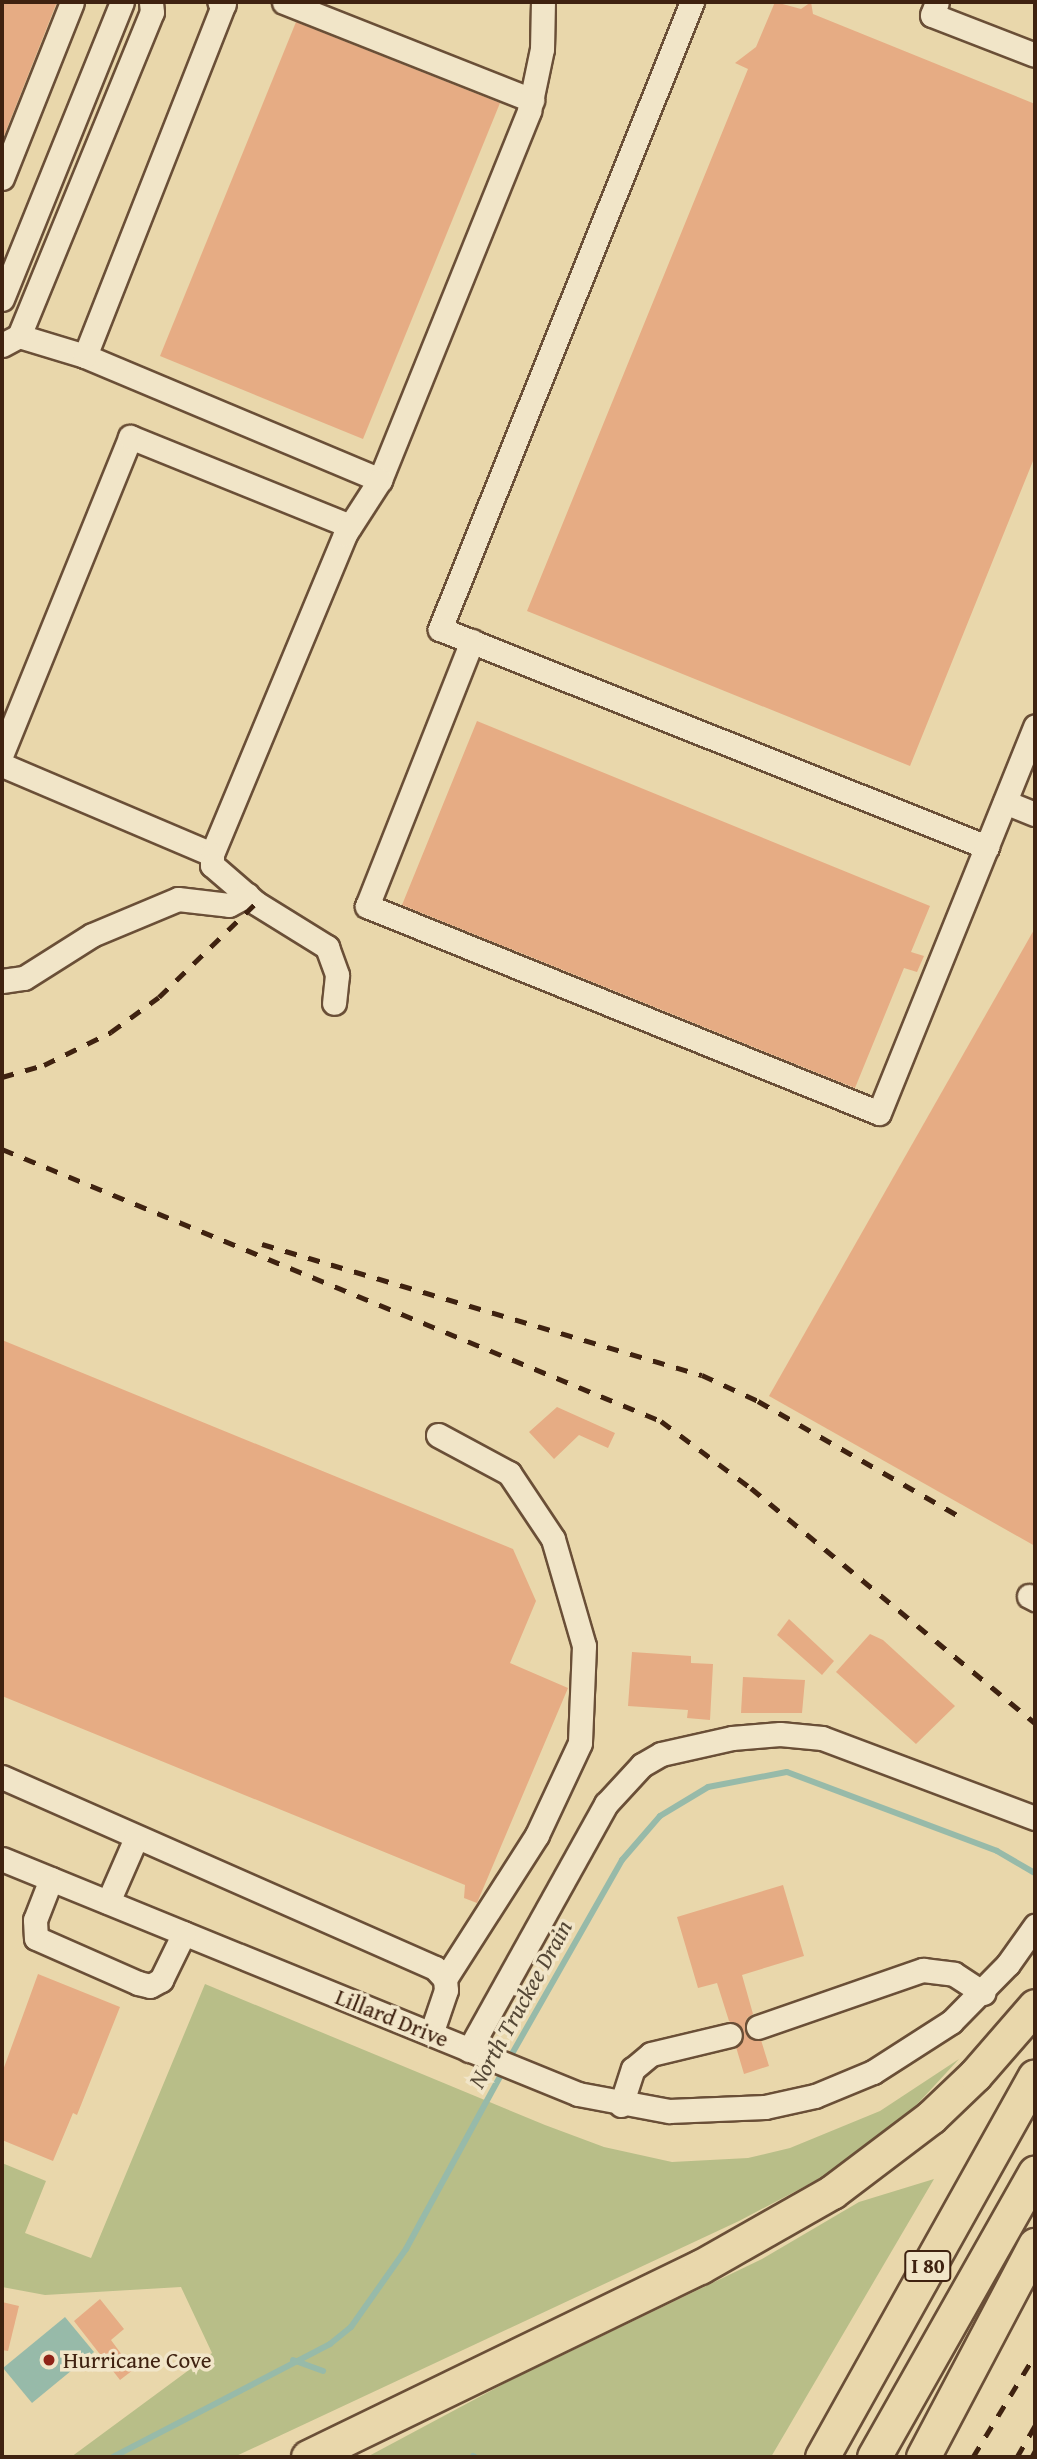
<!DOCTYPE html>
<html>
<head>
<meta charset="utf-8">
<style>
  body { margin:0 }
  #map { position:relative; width:1037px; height:2459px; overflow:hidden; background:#e9d7ab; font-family:"Gentium Book Plus",serif }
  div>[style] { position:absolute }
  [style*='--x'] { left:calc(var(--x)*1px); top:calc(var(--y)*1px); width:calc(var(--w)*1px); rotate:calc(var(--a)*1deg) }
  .green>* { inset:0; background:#b8be88 }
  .water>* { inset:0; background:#97baa9 }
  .stream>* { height:6px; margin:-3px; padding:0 3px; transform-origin:3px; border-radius:3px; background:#97baa9 }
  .building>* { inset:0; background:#e6ac84 }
  .roads { filter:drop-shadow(2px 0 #6a4f37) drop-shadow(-2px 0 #6a4f37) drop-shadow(0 2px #6a4f37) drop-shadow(0 -2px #6a4f37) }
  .minor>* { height:23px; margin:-11.5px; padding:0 11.5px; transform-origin:11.5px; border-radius:11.5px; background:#f1e5c8 }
  .highway>* { height:33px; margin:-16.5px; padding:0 16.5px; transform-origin:16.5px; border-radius:16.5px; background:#e9d7ab }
  .rail>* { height:5px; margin-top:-2.5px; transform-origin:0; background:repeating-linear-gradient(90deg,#3f2210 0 12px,transparent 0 24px) }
  .dots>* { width:19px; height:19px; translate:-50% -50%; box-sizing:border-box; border:4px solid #f1e5c8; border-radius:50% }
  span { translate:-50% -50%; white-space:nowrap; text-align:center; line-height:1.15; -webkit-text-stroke:7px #f1e5c8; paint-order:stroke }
  .shield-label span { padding:2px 5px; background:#f1e5c8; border:2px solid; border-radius:5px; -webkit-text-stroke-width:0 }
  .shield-label { font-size:21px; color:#3f2210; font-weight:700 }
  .street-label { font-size:23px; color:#3f2210 }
  .poi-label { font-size:23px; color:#3f2210 }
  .left { translate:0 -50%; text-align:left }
  .water-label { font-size:24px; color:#554836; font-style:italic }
  .frame { position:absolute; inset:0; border:4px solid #3f2210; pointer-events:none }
</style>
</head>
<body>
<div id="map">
  <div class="green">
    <div style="clip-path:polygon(205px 1984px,545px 2125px,604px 2147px,672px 2162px,748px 2158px,790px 2148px,880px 2111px,959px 2059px,910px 2112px,832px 2172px,739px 2221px,234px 2457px,71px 2457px,212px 2353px,181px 2287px,45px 2295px,2px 2287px,2px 2163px,46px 2181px,25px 2233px,91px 2258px)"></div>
    <div style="clip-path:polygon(934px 2179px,771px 2457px,367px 2457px,511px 2380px,762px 2259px,859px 2202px)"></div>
  </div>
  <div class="water">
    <div style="clip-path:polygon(65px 2317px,94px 2352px,32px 2403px,3px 2368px)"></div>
  </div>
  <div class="stream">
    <div style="--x:509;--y:2059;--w:229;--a:-60.4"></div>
    <div style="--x:622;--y:1860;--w:58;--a:-49.2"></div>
    <div style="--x:660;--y:1816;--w:56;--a:-31.1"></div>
    <div style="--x:708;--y:1787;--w:80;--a:-10.8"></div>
    <div style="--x:787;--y:1772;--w:224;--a:20.6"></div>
    <div style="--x:997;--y:1851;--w:42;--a:30.3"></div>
    <div style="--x:293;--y:2360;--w:32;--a:20"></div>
    <div style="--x:473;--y:2456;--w:2;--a:27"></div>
    <div style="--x:113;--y:2457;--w:245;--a:-27.5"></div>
    <div style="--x:330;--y:2344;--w:27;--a:-39"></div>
    <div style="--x:351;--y:2327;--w:95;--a:-54.8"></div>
    <div style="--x:406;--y:2249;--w:205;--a:-61.4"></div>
  </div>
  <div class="building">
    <div style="clip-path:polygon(2px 2px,57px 2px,2px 141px)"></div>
    <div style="clip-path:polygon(775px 2px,801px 9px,811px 2px,813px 14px,1035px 104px,1035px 456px,910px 766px,527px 611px,748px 69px,735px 63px,756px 47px)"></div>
    <div style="clip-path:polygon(296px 22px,500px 103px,363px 439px,160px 356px)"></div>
    <div style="clip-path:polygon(477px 721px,930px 906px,911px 952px,924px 956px,917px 972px,904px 968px,855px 1088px,402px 905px)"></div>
    <div style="clip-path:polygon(1035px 928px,1035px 1546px,769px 1396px)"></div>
    <div style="clip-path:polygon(2px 1340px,513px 1549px,536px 1601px,510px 1663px,568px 1688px,477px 1903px,464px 1898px,465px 1885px,2px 1696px)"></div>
    <div style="clip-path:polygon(557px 1407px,615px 1433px,608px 1448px,579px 1435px,554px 1459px,529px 1432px)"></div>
    <div style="clip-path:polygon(789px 1619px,834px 1661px,822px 1675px,777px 1635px)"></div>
    <div style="clip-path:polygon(870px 1634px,883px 1640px,955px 1706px,916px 1744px,836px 1672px)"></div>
    <div style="clip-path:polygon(632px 1652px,691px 1656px,691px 1663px,713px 1664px,710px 1720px,687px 1718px,688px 1710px,628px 1706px)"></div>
    <div style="clip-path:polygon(743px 1677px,805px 1680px,802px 1713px,741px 1713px)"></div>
    <div style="clip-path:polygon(783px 1885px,804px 1956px,742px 1975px,753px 2014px,747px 2018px,745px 2031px,749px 2038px,761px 2040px,769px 2066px,744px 2074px,736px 2047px,743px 2031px,729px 2021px,717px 1983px,698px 1988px,677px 1917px)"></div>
    <div style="clip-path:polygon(38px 1974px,120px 2007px,77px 2115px,73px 2113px,53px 2161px,2px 2140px,2px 2073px)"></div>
    <div style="clip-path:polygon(100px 2299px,124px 2329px,111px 2340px,133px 2370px,120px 2380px,74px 2321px)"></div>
    <div style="clip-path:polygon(2px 2302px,19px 2306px,8px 2351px,2px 2350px)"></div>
  </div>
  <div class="roads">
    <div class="minor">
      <div style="--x:284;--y:2;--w:267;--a:21.6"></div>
      <div style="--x:692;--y:2;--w:676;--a:111.9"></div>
      <div style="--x:440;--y:629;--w:589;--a:21.73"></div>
      <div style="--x:937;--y:2;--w:14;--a:111"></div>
      <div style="--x:932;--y:15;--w:110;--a:21.2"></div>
      <div style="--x:2;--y:178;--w:189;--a:-68.3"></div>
      <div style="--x:2;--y:299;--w:320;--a:-68"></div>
      <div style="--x:19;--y:336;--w:69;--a:16.9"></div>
      <div style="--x:85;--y:356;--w:320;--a:22.8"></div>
      <div style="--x:380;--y:480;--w:398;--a:-68"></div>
      <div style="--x:529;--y:111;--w:63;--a:-78.2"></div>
      <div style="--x:542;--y:49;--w:47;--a:-88.8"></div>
      <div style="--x:2;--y:345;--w:19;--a:-28"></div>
      <div style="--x:19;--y:336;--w:350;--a:-67.7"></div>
      <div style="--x:152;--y:12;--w:10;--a:-96"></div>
      <div style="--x:85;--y:356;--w:378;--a:-68.5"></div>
      <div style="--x:224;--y:4;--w:5;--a:-158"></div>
      <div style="--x:472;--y:641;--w:285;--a:111.6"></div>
      <div style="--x:367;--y:906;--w:552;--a:22.01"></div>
      <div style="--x:879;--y:1113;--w:417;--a:-68"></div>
      <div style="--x:2;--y:753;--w:341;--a:-67.9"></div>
      <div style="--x:130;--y:437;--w:237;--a:22"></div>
      <div style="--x:2;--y:765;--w:228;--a:23"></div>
      <div style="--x:212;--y:854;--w:347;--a:-67.4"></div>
      <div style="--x:345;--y:534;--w:64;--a:-57.1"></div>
      <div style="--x:1005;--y:802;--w:32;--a:22"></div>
      <div style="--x:212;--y:854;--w:11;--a:90"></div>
      <div style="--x:212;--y:865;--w:58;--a:40.8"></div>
      <div style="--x:256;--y:903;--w:84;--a:31.8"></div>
      <div style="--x:327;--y:947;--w:30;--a:70"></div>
      <div style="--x:337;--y:975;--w:28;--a:96"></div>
      <div style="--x:2;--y:981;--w:22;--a:-8"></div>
      <div style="--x:24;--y:978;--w:80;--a:-32.3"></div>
      <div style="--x:92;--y:935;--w:93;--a:-22.7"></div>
      <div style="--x:178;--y:899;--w:51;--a:6.7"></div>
      <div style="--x:229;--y:905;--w:21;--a:-29"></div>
      <div style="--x:438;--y:1435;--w:81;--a:28.2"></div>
      <div style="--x:509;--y:1473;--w:79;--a:56.3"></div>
      <div style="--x:553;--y:1539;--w:111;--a:73.8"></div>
      <div style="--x:584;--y:1646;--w:97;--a:92.4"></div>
      <div style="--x:580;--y:1743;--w:102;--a:115.1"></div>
      <div style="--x:537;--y:1835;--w:171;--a:122.6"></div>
      <div style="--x:1029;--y:1596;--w:7;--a:27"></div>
      <div style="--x:2;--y:1777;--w:473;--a:23.8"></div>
      <div style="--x:435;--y:1968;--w:15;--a:48"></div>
      <div style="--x:445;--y:1979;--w:11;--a:85"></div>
      <div style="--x:446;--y:1990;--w:46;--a:108.8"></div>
      <div style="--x:2;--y:1859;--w:622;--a:22.19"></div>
      <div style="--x:578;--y:2094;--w:93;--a:10.6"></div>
      <div style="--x:669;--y:2111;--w:96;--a:-2.4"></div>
      <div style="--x:765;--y:2107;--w:51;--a:-12.4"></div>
      <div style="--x:815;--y:2096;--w:63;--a:-22.5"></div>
      <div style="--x:873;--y:2072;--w:93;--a:-32.7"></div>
      <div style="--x:951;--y:2022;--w:81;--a:-45.5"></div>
      <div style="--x:1008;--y:1964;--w:47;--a:-54.6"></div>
      <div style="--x:51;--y:1879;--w:44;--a:111.3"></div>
      <div style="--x:35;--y:1920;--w:18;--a:87"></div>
      <div style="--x:36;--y:1938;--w:111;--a:23.8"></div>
      <div style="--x:138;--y:1983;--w:12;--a:14"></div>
      <div style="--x:150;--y:1986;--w:13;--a:-29"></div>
      <div style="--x:161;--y:1980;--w:52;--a:-63.9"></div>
      <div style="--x:108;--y:1902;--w:70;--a:-66.4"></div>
      <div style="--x:758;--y:2027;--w:175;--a:-19.1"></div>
      <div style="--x:923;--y:1970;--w:31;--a:7"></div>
      <div style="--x:954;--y:1974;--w:35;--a:33"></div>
      <div style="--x:469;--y:2050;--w:282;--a:-60.9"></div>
      <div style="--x:606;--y:1804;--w:53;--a:-47.3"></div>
      <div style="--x:642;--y:1765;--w:22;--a:-30"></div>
      <div style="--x:661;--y:1754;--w:73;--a:-12.7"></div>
      <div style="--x:732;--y:1738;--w:48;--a:-4.8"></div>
      <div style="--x:780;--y:1734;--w:42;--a:5.4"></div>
      <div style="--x:822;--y:1738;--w:228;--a:20.6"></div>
      <div style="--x:621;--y:2105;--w:38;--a:-72"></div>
      <div style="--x:633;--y:2069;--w:23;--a:-40"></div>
      <div style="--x:651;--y:2054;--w:81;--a:-13.5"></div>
    </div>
    <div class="highway">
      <div style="--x:308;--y:2457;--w:436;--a:-25.9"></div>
      <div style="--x:700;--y:2267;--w:152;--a:-29.6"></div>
      <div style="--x:832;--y:2192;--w:124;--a:-37.1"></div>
      <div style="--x:931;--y:2117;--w:61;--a:-43.7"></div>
      <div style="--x:975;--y:2075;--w:91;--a:-49"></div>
      <div style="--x:822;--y:2457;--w:436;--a:-60.8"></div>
      <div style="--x:874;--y:2457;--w:327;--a:-60.5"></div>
      <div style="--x:923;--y:2457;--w:240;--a:-62.2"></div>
    </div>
  </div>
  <div class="rail">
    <div style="--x:2;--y:1077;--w:44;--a:-15.9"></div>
    <div style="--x:44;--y:1065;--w:75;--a:-26.2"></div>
    <div style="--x:111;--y:1032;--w:59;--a:-36.1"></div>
    <div style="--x:159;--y:997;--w:135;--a:-44.1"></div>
    <div style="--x:2;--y:1149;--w:713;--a:22.43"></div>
    <div style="--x:661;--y:1421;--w:112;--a:36.7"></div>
    <div style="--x:751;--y:1488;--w:369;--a:39.6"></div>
    <div style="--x:262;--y:1244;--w:459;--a:16.6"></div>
    <div style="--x:702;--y:1375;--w:62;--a:24.9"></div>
    <div style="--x:758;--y:1401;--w:235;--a:29.8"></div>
    <div style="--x:973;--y:2457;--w:119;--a:-58.7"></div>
    <div style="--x:1017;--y:2457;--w:36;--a:-60"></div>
    <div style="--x:1032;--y:2457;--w:7;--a:-63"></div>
  </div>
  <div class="dots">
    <div style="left:49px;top:2360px;background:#8f2418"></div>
  </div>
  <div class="shield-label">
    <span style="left:928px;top:2266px">I 80</span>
  </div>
  <div class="street-label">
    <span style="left:392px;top:2018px;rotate:22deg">Lillard Drive</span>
  </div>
  <div class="poi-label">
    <span class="left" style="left:63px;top:2360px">Hurricane Cove</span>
  </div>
  <div class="water-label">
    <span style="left:520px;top:2004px;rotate:-61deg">North Truckee Drain</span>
  </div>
  <div class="frame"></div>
</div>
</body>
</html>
